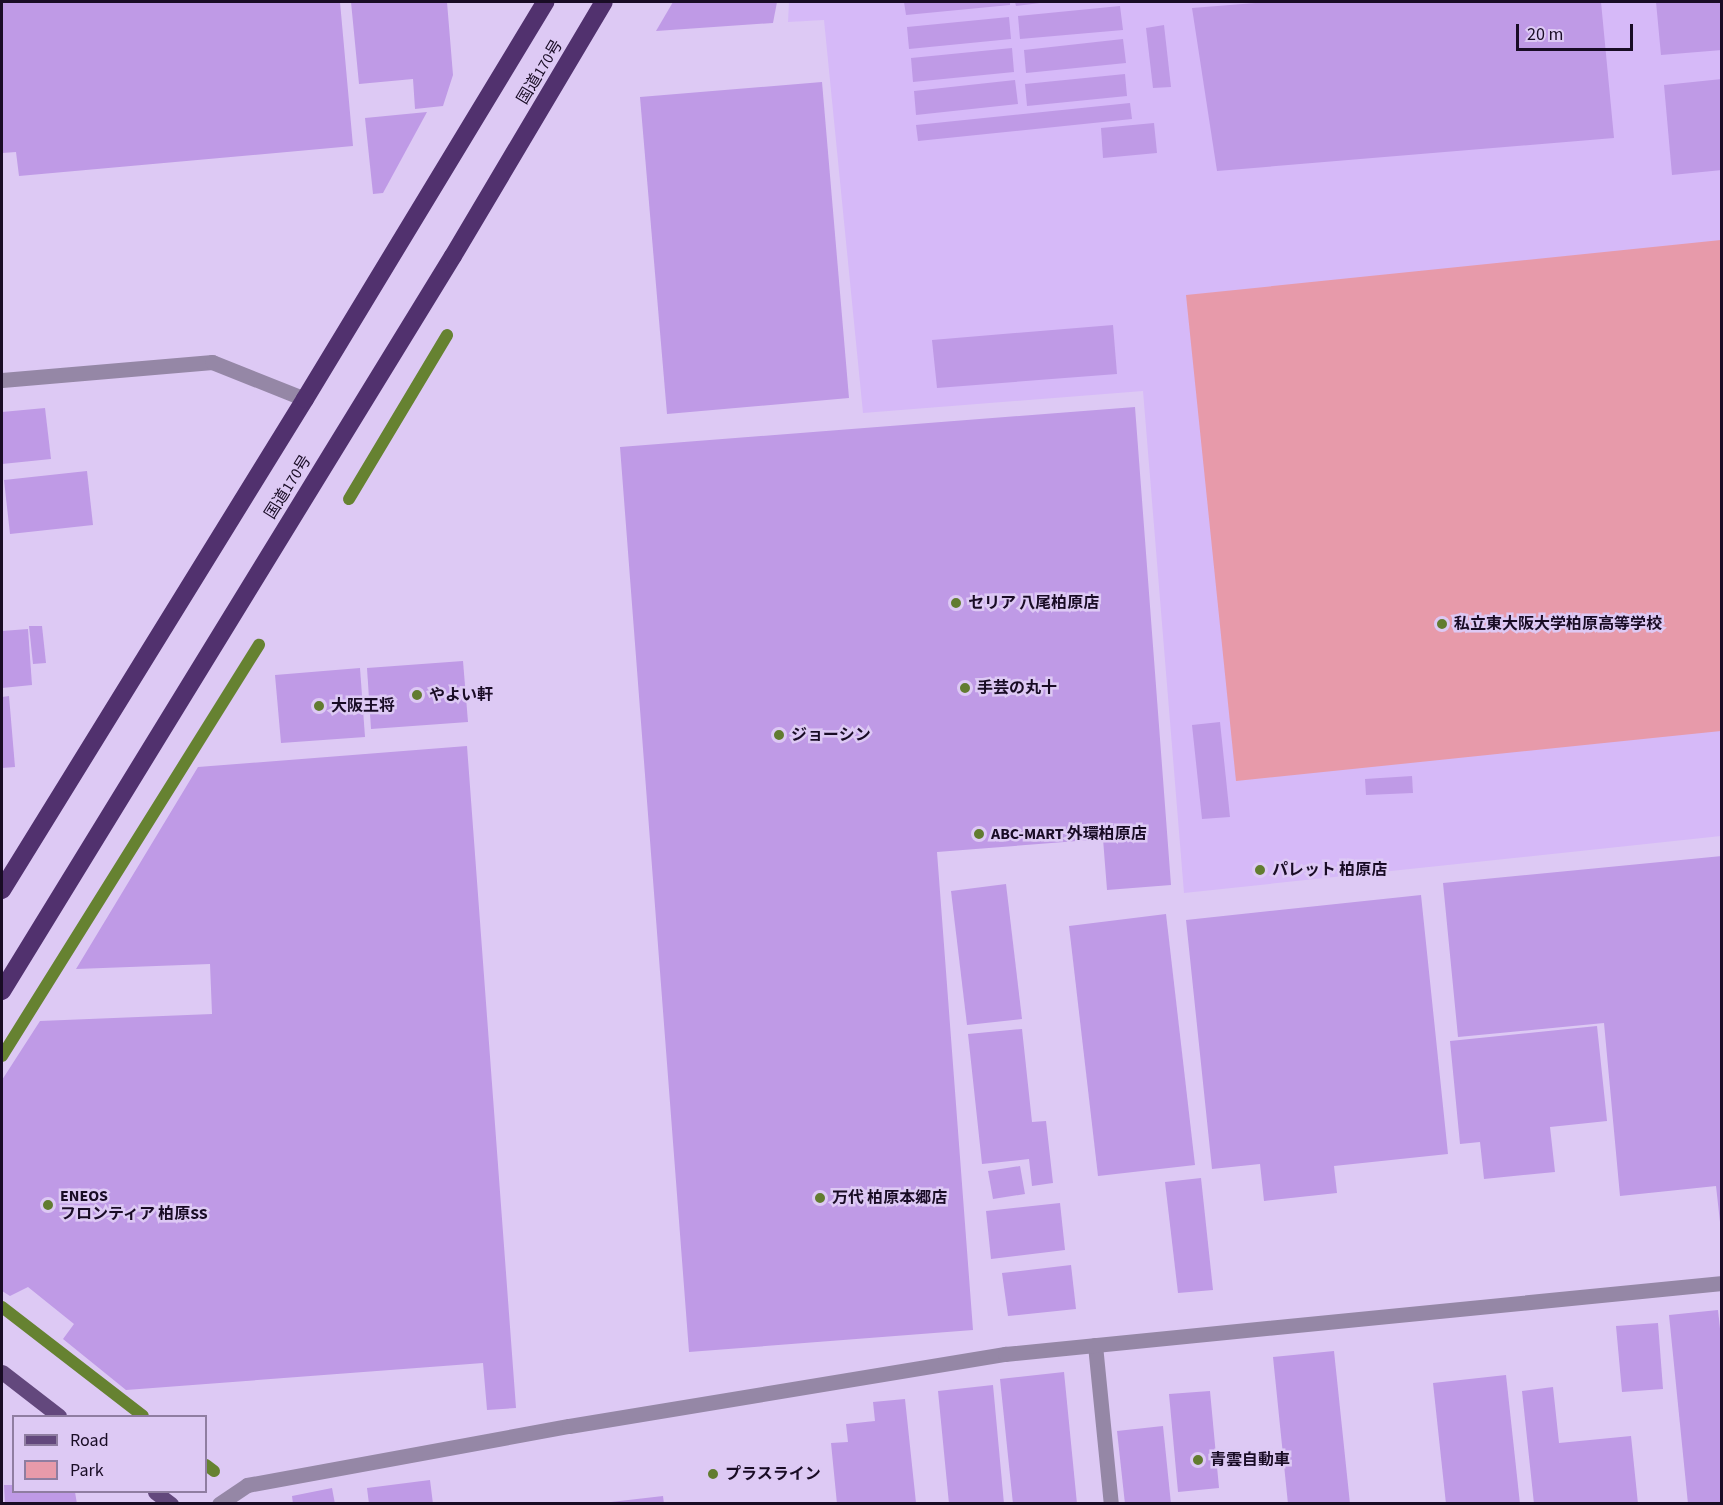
<!DOCTYPE html>
<html>
<head>
<meta charset="utf-8">
<style>
  body { margin:0 }
  #map { position:relative; width:1723px; height:1505px; overflow:hidden; background:#ddc9f4; font-family:"Source Sans 3","Noto Sans JP",sans-serif }
  div>[style] { position:absolute }
  [style*='--x'] { left:calc(var(--x)*1px); top:calc(var(--y)*1px); width:calc(var(--w)*1px); rotate:calc(var(--a)*1deg) }
  .built>* { inset:0; background:#d6b9f8 }
  .green>* { inset:0; background:#e79aaa }
  .stream>* { height:12px; margin:-6px; padding:0 6px; transform-origin:6px; border-radius:6px; background:#668231 }
  .building>* { inset:0; background:#bf9ae6 }
  .minor>* { height:15px; margin:-7.5px; padding:0 7.5px; transform-origin:7.5px; border-radius:7.5px; background:#9587a6 }
  .major>* { height:15px; margin:-7.5px; padding:0 7.5px; transform-origin:7.5px; border-radius:7.5px; background:#63487d }
  .highway>* { height:18px; margin:-9px; padding:0 9px; transform-origin:9px; border-radius:9px; background:#51316e }
  .dots>* { width:16px; height:16px; translate:-50% -50%; box-sizing:border-box; border:3px solid #ddc9f4; border-radius:50% }
  span { translate:-50% -50%; white-space:nowrap; text-align:center; line-height:1.15; -webkit-text-stroke:5px #ddc9f4; paint-order:stroke }
  .street-label { font-size:16px; color:#190c25 }
  .poi-label { font-size:16px; color:#190c25; font-weight:700 }
  .left { translate:0 -50%; text-align:left }
  .frame { position:absolute; inset:0; border:3px solid #190c25; pointer-events:none }
  .legend { position:absolute; left:12px; top:1415px; width:195px; height:78px; box-sizing:border-box; background:#ddc9f4; border:2px solid #8f7da1; margin:0; padding:8px 10px; list-style:none; font-size:18px; color:#190c25 }
  .legend li { display:flex; align-items:center; gap:12px; height:30px }
  .legend b { width:30px; border:2px solid #8f7da1 }
  .scale { position:absolute; left:1516px; top:24px; width:117px; height:27px; box-sizing:border-box; border:3px solid #190c25; border-top:0; padding-left:8px; font-size:18px; line-height:21px; white-space:nowrap; color:#190c25; -webkit-text-stroke:4px #ddc9f4; paint-order:stroke }
</style>
</head>
<body>
<div id="map">
  <div class="built">
    <div style="clip-path:polygon(789px 2px,1721px 2px,1721px 836px,1184px 893px,1143px 391px,863px 413px,824px 20px,788px 22px)"></div>
  </div>
  <div class="green">
    <div style="clip-path:polygon(1721px 240px,1721px 731px,1236px 781px,1186px 295px)"></div>
  </div>
  <div class="stream">
    <div style="--x:349;--y:499;--w:191;--a:-59.1"></div>
    <div style="--x:2;--y:1056;--w:485;--a:-58"></div>
    <div style="--x:2;--y:1307;--w:178;--a:37.7"></div>
    <div style="--x:206;--y:1465;--w:10;--a:37"></div>
  </div>
  <div class="building">
    <div style="clip-path:polygon(2px 2px,340px 2px,353px 146px,19px 176px,16px 152px,2px 153px)"></div>
    <div style="clip-path:polygon(351px 2px,447px 2px,453px 75px,443px 106px,415px 109px,413px 79px,359px 84px)"></div>
    <div style="clip-path:polygon(673px 2px,777px 2px,773px 23px,656px 31px)"></div>
    <div style="clip-path:polygon(904px 2px,1010px 2px,1010px 5px,906px 15px)"></div>
    <div style="clip-path:polygon(1015px 2px,1040px 2px,1040px 3px,1016px 6px)"></div>
    <div style="clip-path:polygon(1268px 2px,1601px 2px,1614px 138px,1217px 171px,1192px 8px)"></div>
    <div style="clip-path:polygon(1656px 2px,1722px 2px,1722px 50px,1661px 55px)"></div>
    <div style="clip-path:polygon(1120px 6px,1123px 30px,1020px 39px,1018px 16px)"></div>
    <div style="clip-path:polygon(1009px 17px,1011px 39px,909px 49px,907px 27px)"></div>
    <div style="clip-path:polygon(1164px 25px,1171px 87px,1153px 88px,1146px 28px)"></div>
    <div style="clip-path:polygon(1123px 39px,1126px 63px,1026px 73px,1024px 50px)"></div>
    <div style="clip-path:polygon(1012px 48px,1014px 72px,913px 82px,911px 58px)"></div>
    <div style="clip-path:polygon(1125px 74px,1127px 96px,1027px 106px,1025px 84px)"></div>
    <div style="clip-path:polygon(1722px 79px,1722px 170px,1672px 175px,1664px 85px)"></div>
    <div style="clip-path:polygon(1015px 80px,1018px 104px,916px 115px,914px 91px)"></div>
    <div style="clip-path:polygon(822px 82px,849px 398px,667px 414px,640px 97px)"></div>
    <div style="clip-path:polygon(1130px 103px,1132px 119px,918px 141px,916px 125px)"></div>
    <div style="clip-path:polygon(427px 112px,383px 193px,373px 194px,365px 118px)"></div>
    <div style="clip-path:polygon(1154px 123px,1157px 153px,1103px 158px,1101px 128px)"></div>
    <div style="clip-path:polygon(1113px 325px,1117px 374px,937px 388px,932px 340px)"></div>
    <div style="clip-path:polygon(1135px 407px,1171px 885px,1107px 890px,1103px 839px,937px 852px,973px 1330px,689px 1352px,620px 447px)"></div>
    <div style="clip-path:polygon(45px 408px,51px 459px,2px 464px,2px 412px)"></div>
    <div style="clip-path:polygon(87px 471px,93px 525px,10px 534px,4px 480px)"></div>
    <div style="clip-path:polygon(29px 626px,42px 626px,46px 663px,33px 664px)"></div>
    <div style="clip-path:polygon(28px 629px,32px 685px,2px 688px,2px 631px)"></div>
    <div style="clip-path:polygon(463px 661px,468px 722px,371px 729px,367px 668px)"></div>
    <div style="clip-path:polygon(360px 668px,365px 737px,281px 743px,275px 675px)"></div>
    <div style="clip-path:polygon(9px 696px,15px 767px,2px 768px,2px 697px)"></div>
    <div style="clip-path:polygon(1220px 722px,1230px 817px,1202px 819px,1192px 725px)"></div>
    <div style="clip-path:polygon(467px 746px,516px 1408px,487px 1410px,483px 1363px,126px 1390px,63px 1339px,74px 1324px,28px 1287px,10px 1296px,2px 1291px,2px 1080px,40px 1021px,212px 1014px,210px 964px,76px 969px,198px 767px)"></div>
    <div style="clip-path:polygon(1412px 776px,1413px 793px,1366px 795px,1365px 779px)"></div>
    <div style="clip-path:polygon(1722px 856px,1722px 1222px,1720px 1222px,1716px 1186px,1620px 1196px,1604px 1023px,1458px 1037px,1443px 883px)"></div>
    <div style="clip-path:polygon(1006px 884px,1022px 1019px,967px 1025px,951px 891px)"></div>
    <div style="clip-path:polygon(1421px 895px,1448px 1154px,1334px 1166px,1337px 1193px,1264px 1201px,1260px 1164px,1212px 1169px,1186px 920px)"></div>
    <div style="clip-path:polygon(1166px 914px,1195px 1165px,1098px 1176px,1069px 926px)"></div>
    <div style="clip-path:polygon(1597px 1026px,1607px 1121px,1550px 1127px,1555px 1172px,1484px 1179px,1480px 1142px,1460px 1144px,1450px 1041px)"></div>
    <div style="clip-path:polygon(1022px 1029px,1032px 1122px,1046px 1121px,1053px 1183px,1032px 1186px,1029px 1159px,982px 1164px,968px 1034px)"></div>
    <div style="clip-path:polygon(1020px 1166px,1025px 1194px,993px 1199px,988px 1171px)"></div>
    <div style="clip-path:polygon(1201px 1178px,1213px 1290px,1178px 1293px,1165px 1182px)"></div>
    <div style="clip-path:polygon(1060px 1203px,1065px 1250px,991px 1259px,986px 1211px)"></div>
    <div style="clip-path:polygon(1071px 1265px,1076px 1309px,1008px 1316px,1002px 1273px)"></div>
    <div style="clip-path:polygon(1718px 1310px,1722px 1347px,1722px 1504px,1688px 1504px,1669px 1315px)"></div>
    <div style="clip-path:polygon(1658px 1323px,1663px 1389px,1622px 1392px,1616px 1326px)"></div>
    <div style="clip-path:polygon(1334px 1351px,1350px 1504px,1288px 1504px,1273px 1357px)"></div>
    <div style="clip-path:polygon(1064px 1372px,1077px 1504px,1013px 1504px,1000px 1379px)"></div>
    <div style="clip-path:polygon(1506px 1375px,1520px 1504px,1446px 1504px,1433px 1383px)"></div>
    <div style="clip-path:polygon(993px 1385px,1004px 1504px,949px 1504px,938px 1391px)"></div>
    <div style="clip-path:polygon(1553px 1387px,1559px 1443px,1631px 1436px,1638px 1504px,1534px 1504px,1522px 1391px)"></div>
    <div style="clip-path:polygon(1210px 1391px,1219px 1488px,1178px 1492px,1169px 1394px)"></div>
    <div style="clip-path:polygon(905px 1399px,916px 1503px,837px 1504px,831px 1443px,848px 1442px,846px 1424px,875px 1421px,873px 1402px)"></div>
    <div style="clip-path:polygon(1163px 1426px,1171px 1504px,1125px 1504px,1117px 1431px)"></div>
    <div style="clip-path:polygon(430px 1480px,433px 1504px,369px 1504px,367px 1488px)"></div>
    <div style="clip-path:polygon(4px 1485px,14px 1485px,14px 1492px,75px 1492px,77px 1504px,5px 1504px)"></div>
    <div style="clip-path:polygon(332px 1488px,335px 1504px,293px 1504px,292px 1496px)"></div>
    <div style="clip-path:polygon(663px 1496px,664px 1504px,611px 1504px,611px 1502px)"></div>
  </div>
  <div class="minor">
    <div style="--x:2;--y:380;--w:211;--a:-4.9"></div>
    <div style="--x:212;--y:362;--w:100;--a:21.7"></div>
    <div style="--x:1095;--y:1345;--w:160;--a:84.3"></div>
    <div style="--x:219;--y:1504;--w:34;--a:-34"></div>
    <div style="--x:247;--y:1485;--w:327;--a:-10.4"></div>
    <div style="--x:569;--y:1426;--w:442;--a:-9.4"></div>
    <div style="--x:1005;--y:1354;--w:721;--a:-5.66"></div>
  </div>
  <div class="major">
    <div style="--x:2;--y:1372;--w:72;--a:37.7"></div>
    <div style="--x:155;--y:1492;--w:20;--a:37"></div>
  </div>
  <div class="highway">
    <div style="--x:2;--y:890;--w:577;--a:-58.32"></div>
    <div style="--x:305;--y:399;--w:464;--a:-58.8"></div>
    <div style="--x:2;--y:991;--w:862;--a:-58.47"></div>
    <div style="--x:453;--y:256;--w:295;--a:-59.3"></div>
  </div>
  <div class="dots">
    <div style="left:956px;top:603px;background:#627c30"></div>
    <div style="left:1442px;top:624px;background:#627c30"></div>
    <div style="left:965px;top:688px;background:#627c30"></div>
    <div style="left:417px;top:695px;background:#627c30"></div>
    <div style="left:319px;top:706px;background:#627c30"></div>
    <div style="left:779px;top:735px;background:#627c30"></div>
    <div style="left:979px;top:834px;background:#627c30"></div>
    <div style="left:1260px;top:870px;background:#627c30"></div>
    <div style="left:820px;top:1198px;background:#627c30"></div>
    <div style="left:48px;top:1205px;background:#627c30"></div>
    <div style="left:1198px;top:1460px;background:#627c30"></div>
    <div style="left:713px;top:1474px;background:#627c30"></div>
  </div>
  <div class="street-label">
    <span style="left:540px;top:72px;rotate:-59deg">国道170号</span>
    <span style="left:288px;top:487px;rotate:-58deg">国道170号</span>
  </div>
  <div class="poi-label">
    <span class="left" style="left:968px;top:603px">セリア 八尾柏原店</span>
    <span class="left" style="left:1454px;top:624px">私立東大阪大学柏原高等学校</span>
    <span class="left" style="left:977px;top:688px">手芸の丸十</span>
    <span class="left" style="left:429px;top:695px">やよい軒</span>
    <span class="left" style="left:331px;top:706px">大阪王将</span>
    <span class="left" style="left:791px;top:735px">ジョーシン</span>
    <span class="left" style="left:991px;top:834px">ABC-MART 外環柏原店</span>
    <span class="left" style="left:1272px;top:870px">パレット 柏原店</span>
    <span class="left" style="left:60px;top:1205px">ENEOS<br>フロンティア 柏原SS</span>
    <span class="left" style="left:832px;top:1198px">万代 柏原本郷店</span>
    <span class="left" style="left:1210px;top:1460px">青雲自動車</span>
    <span class="left" style="left:725px;top:1474px">プラスライン</span>
  </div>
  <div class="frame"></div>
  <ul class="legend">
  <li><b style="height:8px;background:#63487d"></b>Road</li>
  <li><b style="height:16px;background:#e79aaa"></b>Park</li>
  </ul>
  <div class="scale">20 m</div>
</div>
</body>
</html>
